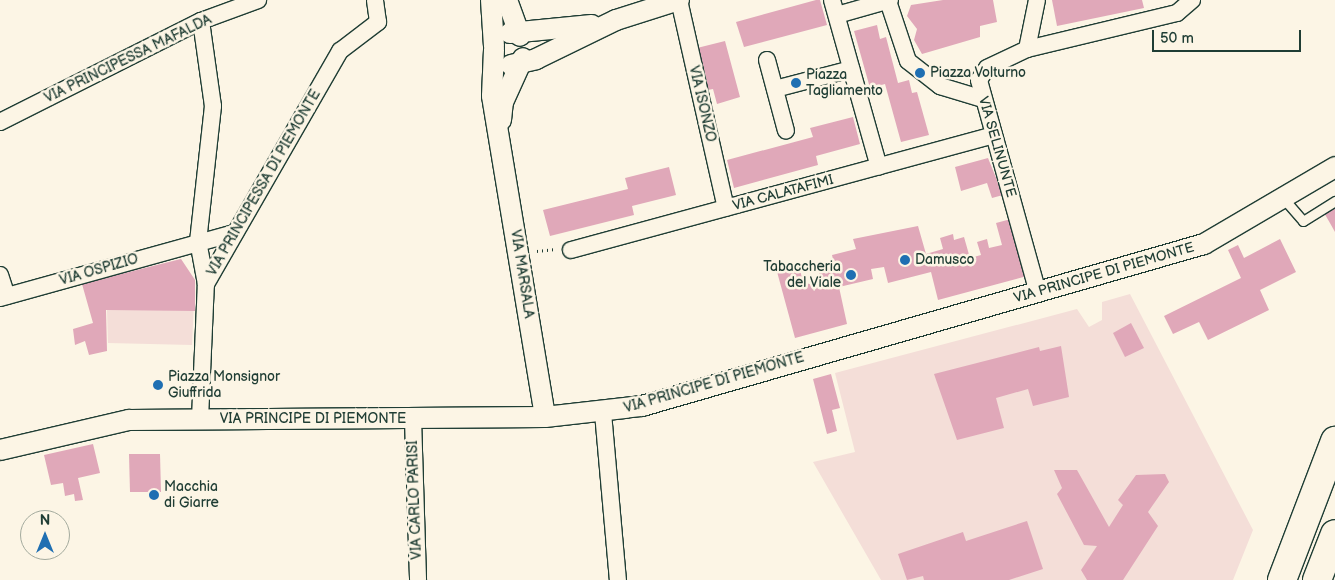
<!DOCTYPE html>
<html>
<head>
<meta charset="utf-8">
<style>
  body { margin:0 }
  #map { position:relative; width:1335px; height:580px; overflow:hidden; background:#fcf5e5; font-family:"Balsamiq Sans",sans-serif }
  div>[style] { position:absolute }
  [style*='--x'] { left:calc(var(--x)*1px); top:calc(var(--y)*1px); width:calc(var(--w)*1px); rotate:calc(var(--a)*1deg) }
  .built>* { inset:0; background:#f4ded8 }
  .building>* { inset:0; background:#e0a8b9 }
  .path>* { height:3px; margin-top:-1.5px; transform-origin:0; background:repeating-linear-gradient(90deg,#1f3d34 0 1px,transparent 0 5px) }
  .roads { filter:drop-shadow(1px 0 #1f3d34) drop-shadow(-1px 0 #1f3d34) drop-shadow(0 1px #1f3d34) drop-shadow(0 -1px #1f3d34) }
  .service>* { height:9px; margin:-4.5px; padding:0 4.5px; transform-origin:4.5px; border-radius:4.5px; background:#fcf5e5 }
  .minor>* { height:16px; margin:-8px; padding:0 8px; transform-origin:8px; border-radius:8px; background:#fcf5e5 }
  .tertiary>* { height:20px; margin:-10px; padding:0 10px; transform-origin:10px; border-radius:10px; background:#fcf5e5 }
  .motorway>* { height:28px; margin:-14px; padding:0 14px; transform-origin:14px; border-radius:14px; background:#fcf5e5 }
  .dots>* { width:14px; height:14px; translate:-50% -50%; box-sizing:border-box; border:2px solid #fcf5e5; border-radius:50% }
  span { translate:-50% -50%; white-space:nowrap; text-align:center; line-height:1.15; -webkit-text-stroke:5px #fcf5e5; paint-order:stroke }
  .street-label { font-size:14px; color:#1f3d34 }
  .poi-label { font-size:14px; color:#1f3d34 }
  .left { translate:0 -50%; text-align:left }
  .right { translate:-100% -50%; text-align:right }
  .north { position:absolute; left:20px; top:510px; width:50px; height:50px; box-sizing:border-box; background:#fcf5e5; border:1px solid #a4ab9e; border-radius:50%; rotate:0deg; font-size:14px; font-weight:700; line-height:20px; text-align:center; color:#1f3d34 }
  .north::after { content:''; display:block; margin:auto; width:18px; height:22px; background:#1f6fb2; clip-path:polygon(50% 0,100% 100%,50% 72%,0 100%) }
  .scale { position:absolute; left:1152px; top:30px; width:149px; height:22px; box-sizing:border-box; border:2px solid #1f3d34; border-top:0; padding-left:6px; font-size:15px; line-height:18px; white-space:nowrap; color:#1f3d34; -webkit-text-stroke:4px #fcf5e5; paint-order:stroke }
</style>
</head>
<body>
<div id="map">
  <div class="built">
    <div style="clip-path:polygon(181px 259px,195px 280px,192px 345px,108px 343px,106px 277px)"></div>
    <div style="clip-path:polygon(1130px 294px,1253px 530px,1233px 580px,881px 580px,813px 462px,855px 452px,835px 373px,1077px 309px,1089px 327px,1102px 320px,1102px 302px)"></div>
  </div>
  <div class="building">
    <div style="clip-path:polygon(816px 0,820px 0,827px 25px,744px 47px,736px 22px)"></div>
    <div style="clip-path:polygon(943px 0,993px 0,997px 22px,980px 26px,980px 37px,922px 54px,914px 40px,917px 29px,907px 16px,911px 5px)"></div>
    <div style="clip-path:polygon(1052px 0,1142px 0,1144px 8px,1057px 26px)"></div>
    <div style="clip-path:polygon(877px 25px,880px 39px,886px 37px,898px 83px,909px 80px,912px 93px,917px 92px,929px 135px,901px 142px,885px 84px,870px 88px,854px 31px)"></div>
    <div style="clip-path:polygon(725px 41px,740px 97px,717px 104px,713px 89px,708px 90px,697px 48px)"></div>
    <div style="clip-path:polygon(853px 117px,860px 144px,816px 156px,818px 165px,734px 188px,727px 160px,813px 137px,810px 128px)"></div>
    <div style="clip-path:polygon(988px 158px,1003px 195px,992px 198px,987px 183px,961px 191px,955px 167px)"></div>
    <div style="clip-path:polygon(669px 167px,676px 195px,632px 206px,634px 215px,550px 236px,543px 210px,628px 189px,625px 178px)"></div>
    <div style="clip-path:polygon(1335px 201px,1335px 232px,1322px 209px)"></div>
    <div style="clip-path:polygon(1011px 219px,1027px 276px,938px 300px,931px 272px,888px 283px,884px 267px,871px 269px,873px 279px,839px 287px,847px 324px,795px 338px,776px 268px,797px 262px,804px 283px,810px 284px,822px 281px,818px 269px,834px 264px,832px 255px,856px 249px,853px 239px,918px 226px,926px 254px,943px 249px,940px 238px,953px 234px,954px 240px,964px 237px,970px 258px,981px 255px,977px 242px,987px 239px,989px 248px,1002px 245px,996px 223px)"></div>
    <div style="clip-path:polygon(1280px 239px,1296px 272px,1260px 290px,1269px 310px,1208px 340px,1199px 322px,1173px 334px,1164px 316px,1241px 278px,1228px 250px,1238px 245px,1244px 258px)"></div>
    <div style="clip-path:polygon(181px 259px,195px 280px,195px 311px,106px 310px,107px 351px,89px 355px,85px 341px,75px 345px,73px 329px,93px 323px,82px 284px)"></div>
    <div style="clip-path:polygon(1131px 323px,1144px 348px,1125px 357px,1113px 333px)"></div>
    <div style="clip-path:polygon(1061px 346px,1069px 397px,1033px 406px,1028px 389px,996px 398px,1004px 428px,957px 440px,934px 374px,1039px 347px,1040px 351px)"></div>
    <div style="clip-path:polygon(831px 374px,840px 408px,832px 410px,837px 431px,827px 434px,813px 379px)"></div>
    <div style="clip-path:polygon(93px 444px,100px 473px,78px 478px,83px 500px,75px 501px,74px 494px,65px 496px,63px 483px,51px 485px,44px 455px)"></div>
    <div style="clip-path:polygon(129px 454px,160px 454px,161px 492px,130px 492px)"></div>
    <div style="clip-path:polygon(1054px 470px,1077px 470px,1109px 527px,1123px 505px,1118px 500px,1136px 475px,1165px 474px,1169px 482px,1148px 512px,1158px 526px,1123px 580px,1087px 580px,1081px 570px,1097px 546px,1084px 545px,1057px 494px,1062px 488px)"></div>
    <div style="clip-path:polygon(1027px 521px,1043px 569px,1009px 580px,924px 580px,923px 576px,907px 580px,898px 554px,963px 532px,966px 541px)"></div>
  </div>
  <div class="path">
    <div style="--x:537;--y:251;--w:19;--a:-6"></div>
  </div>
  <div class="roads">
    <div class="service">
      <div style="--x:1284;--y:199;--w:29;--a:49"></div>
      <div style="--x:1303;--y:221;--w:38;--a:-32"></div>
    </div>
    <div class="minor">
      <div style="--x:679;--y:0;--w:213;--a:77.3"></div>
      <div style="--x:832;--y:0;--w:173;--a:74.3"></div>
      <div style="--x:888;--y:1;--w:63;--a:71.6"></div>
      <div style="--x:908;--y:61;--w:41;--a:38"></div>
      <div style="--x:940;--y:86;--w:45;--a:16.8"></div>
      <div style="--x:837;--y:15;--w:55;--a:-15.8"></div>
      <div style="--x:201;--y:21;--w:86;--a:82"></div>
      <div style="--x:213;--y:106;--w:136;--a:96.3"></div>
      <div style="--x:198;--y:241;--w:44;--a:79.5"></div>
      <div style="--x:1027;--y:49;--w:50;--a:-78.5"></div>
      <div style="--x:767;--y:60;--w:73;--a:75"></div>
      <div style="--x:775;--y:89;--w:79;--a:-14.7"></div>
      <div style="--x:0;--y:122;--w:225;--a:-26.7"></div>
      <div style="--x:201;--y:21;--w:61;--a:-20.2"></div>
      <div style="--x:571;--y:250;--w:438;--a:-15.2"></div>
      <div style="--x:0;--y:275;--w:22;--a:72"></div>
      <div style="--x:1038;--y:293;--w:221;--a:-105.5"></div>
      <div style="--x:979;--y:80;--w:14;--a:-56"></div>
      <div style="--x:987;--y:68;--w:44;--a:-25.4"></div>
      <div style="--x:1027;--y:49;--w:154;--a:-13.5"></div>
      <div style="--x:1177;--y:13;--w:20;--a:-41"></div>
      <div style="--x:0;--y:298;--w:244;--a:-15.5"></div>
      <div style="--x:603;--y:413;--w:168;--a:84.9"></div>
      <div style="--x:200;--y:419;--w:135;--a:-87.5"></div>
      <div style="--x:206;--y:284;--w:269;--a:-60.1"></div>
      <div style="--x:340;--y:51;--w:48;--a:-37.3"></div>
      <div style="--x:378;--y:22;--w:22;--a:-98"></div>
      <div style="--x:413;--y:419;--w:161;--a:88.2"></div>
    </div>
    <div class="tertiary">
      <div style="--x:491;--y:0;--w:46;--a:86.3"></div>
      <div style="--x:507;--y:0;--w:38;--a:70"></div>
      <div style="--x:510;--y:33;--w:82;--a:-5.6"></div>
      <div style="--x:494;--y:50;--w:46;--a:92.5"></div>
      <div style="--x:492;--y:96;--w:325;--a:80.6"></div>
      <div style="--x:511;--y:65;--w:26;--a:-13"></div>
      <div style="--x:536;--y:59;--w:89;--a:-26"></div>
      <div style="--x:616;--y:20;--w:66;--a:-17.6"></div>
      <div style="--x:501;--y:120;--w:18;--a:-84"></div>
      <div style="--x:503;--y:102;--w:48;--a:-65.6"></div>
      <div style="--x:0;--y:450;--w:132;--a:-13.1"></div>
      <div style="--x:129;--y:420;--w:416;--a:-0.4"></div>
      <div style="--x:545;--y:417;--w:98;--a:-6.5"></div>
      <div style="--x:642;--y:406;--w:585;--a:-16.08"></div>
      <div style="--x:1204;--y:244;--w:152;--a:-30.4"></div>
    </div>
    <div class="motorway">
      <div style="--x:1282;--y:580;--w:149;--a:-69.1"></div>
      <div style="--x:1317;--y:580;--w:49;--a:-68.6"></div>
    </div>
  </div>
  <div class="dots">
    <div style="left:920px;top:73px;background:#1f6fb2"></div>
    <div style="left:796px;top:83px;background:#1f6fb2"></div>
    <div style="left:905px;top:260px;background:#1f6fb2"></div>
    <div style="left:851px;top:275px;background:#1f6fb2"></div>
    <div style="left:158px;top:385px;background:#1f6fb2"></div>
    <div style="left:154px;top:495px;background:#1f6fb2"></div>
  </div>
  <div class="street-label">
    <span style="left:128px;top:59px;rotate:-26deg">VIA PRINCIPESSA MAFALDA</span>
    <span style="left:702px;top:104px;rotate:77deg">VIA ISONZO</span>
    <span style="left:997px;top:147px;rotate:74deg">VIA SELINUNTE</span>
    <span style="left:264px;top:183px;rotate:-60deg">VIA PRINCIPESSA DI PIEMONTE</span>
    <span style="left:783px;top:193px;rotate:-15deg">VIA CALATAFIMI</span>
    <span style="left:99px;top:270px;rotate:-16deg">VIA OSPIZIO</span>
    <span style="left:1104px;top:273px;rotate:-16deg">VIA PRINCIPE DI PIEMONTE</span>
    <span style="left:522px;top:274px;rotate:81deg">VIA MARSALA</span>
    <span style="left:714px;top:383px;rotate:-16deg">VIA PRINCIPE DI PIEMONTE</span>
    <span style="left:313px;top:419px">VIA PRINCIPE DI PIEMONTE</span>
    <span style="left:415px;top:500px;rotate:-92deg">VIA CARLO PARISI</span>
  </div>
  <div class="poi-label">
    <span class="left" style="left:930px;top:73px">Piazza Volturno</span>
    <span class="left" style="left:806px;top:83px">Piazza<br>Tagliamento</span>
    <span class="left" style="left:915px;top:260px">Damusco</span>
    <span class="right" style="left:841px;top:275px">Tabaccheria<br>del Viale</span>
    <span class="left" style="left:168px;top:385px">Piazza Monsignor<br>Giuffrida</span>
    <span class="left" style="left:164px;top:495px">Macchia<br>di Giarre</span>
  </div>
  <div class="north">N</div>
  <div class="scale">50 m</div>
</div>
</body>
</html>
